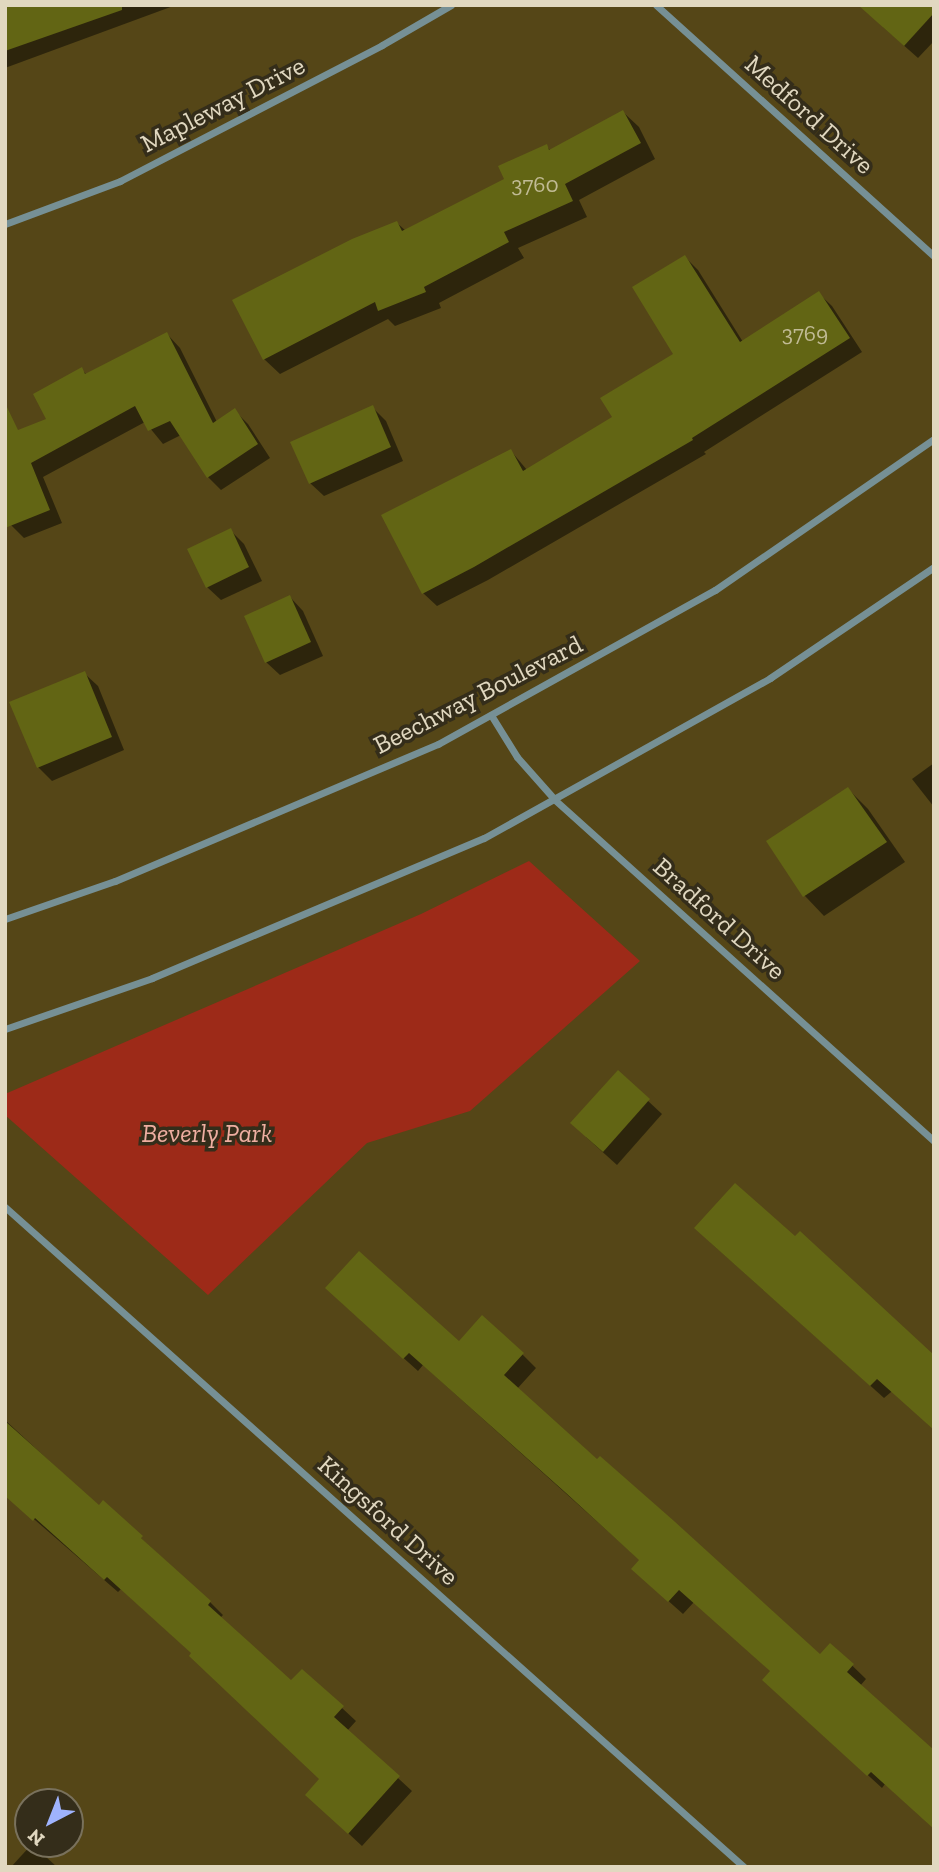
<!DOCTYPE html>
<html>
<head>
<meta charset="utf-8">
<style>
  body { margin:0 }
  #map { position:relative; width:939px; height:1872px; overflow:hidden; background:#554617; font-family:"Zilla Slab",serif }
  div>[style] { position:absolute }
  [style*='--x'] { left:calc(var(--x)*1px); top:calc(var(--y)*1px); width:calc(var(--w)*1px); rotate:calc(var(--a)*1deg) }
  .green>* { inset:0; background:#9d2a18 }
  .shadow>* { inset:0; background:#0007 }
  .building>* { inset:0; background:#626514 }
  .street>* { height:7px; margin:-3.5px; padding:0 3.5px; transform-origin:3.5px; border-radius:3.5px; background:#769095 }
  span { translate:-50% -50%; white-space:nowrap; text-align:center; line-height:1.15; -webkit-text-stroke:7px #342d1a; paint-order:stroke }
  .number-label { font-size:23px; color:#c1bb95 }
  .number-label span { -webkit-text-stroke-width:0 }
  .street-label { font-size:26px; color:#e1d8c0 }
  .park-label { font-size:26px; color:#eeaea1; font-style:italic }
  .frame { position:absolute; inset:0; border:7px solid #e1d8c0; pointer-events:none }
  .north { position:absolute; left:14px; top:1788px; width:70px; height:70px; box-sizing:border-box; background:#342d1a; border:2px solid #79715c; border-radius:50%; rotate:222deg; font-size:19px; font-weight:700; line-height:28px; text-align:center; color:#e1d8c0 }
  .north::after { content:''; display:block; margin:auto; width:24px; height:32px; background:#9fb3fd; clip-path:polygon(50% 0,100% 100%,50% 72%,0 100%) }
</style>
</head>
<body>
<div id="map">
  <div class="green">
    <div style="clip-path:polygon(529px 861px,640px 961px,470px 1111px,367px 1143px,208px 1295px,5px 1115px,5px 1094px,421px 914px)"></div>
  </div>
  <div class="shadow">
    <div style="clip-path:polygon(5px 5px,176px 5px,5px 68px)"></div>
    <div style="clip-path:polygon(934px 5px,934px 41px,918px 58px,883px 27px)"></div>
    <div style="clip-path:polygon(623px 112px,639px 127px,655px 159px,579px 200px,587px 217px,518px 248px,524px 258px,439px 303px,441px 308px,395px 326px,388px 319px,280px 374px,264px 359px,397px 223px,406px 231px,506px 180px,546px 146px,551px 151px)"></div>
    <div style="clip-path:polygon(685px 257px,698px 270px,743px 342px,818px 293px,832px 306px,862px 352px,704px 452px,706px 454px,488px 580px,437px 606px,423px 593px,511px 451px,527px 470px,614px 417px,676px 355px)"></div>
    <div style="clip-path:polygon(167px 334px,180px 348px,217px 422px,235px 411px,248px 424px,270px 458px,221px 490px,208px 477px,181px 435px,163px 444px,145px 422px,43px 477px,62px 523px,24px 538px,11px 525px,5px 511px,49px 420px,81px 369px,87px 375px)"></div>
    <div style="clip-path:polygon(372px 407px,386px 421px,403px 461px,324px 496px,310px 483px)"></div>
    <div style="clip-path:polygon(230px 530px,244px 544px,262px 581px,221px 600px,207px 587px)"></div>
    <div style="clip-path:polygon(290px 597px,303px 611px,323px 656px,280px 675px,266px 662px)"></div>
    <div style="clip-path:polygon(84px 673px,98px 686px,124px 750px,52px 781px,38px 767px)"></div>
    <div style="clip-path:polygon(934px 763px,934px 807px,912px 779px)"></div>
    <div style="clip-path:polygon(848px 789px,868px 809px,905px 862px,824px 916px,805px 896px,769px 841px)"></div>
    <div style="clip-path:polygon(618px 1073px,662px 1114px,617px 1165px,586px 1137px)"></div>
    <div style="clip-path:polygon(710px 1242px,934px 1356px,884px 1398px)"></div>
    <div style="clip-path:polygon(341px 1302px,459px 1343px,522px 1354px,536px 1368px,517px 1389px,820px 1657px,831px 1645px,866px 1679px,860px 1686px,932px 1750px,934px 1748px,934px 1828px,885px 1784px,882px 1788px,778px 1693px,772px 1672px,694px 1602px,683px 1614px,647px 1582px,641px 1561px,423px 1365px,418px 1371px)"></div>
    <div style="clip-path:polygon(5px 1420px,99px 1507px,103px 1503px,210px 1602px,223px 1615px,220px 1618px,292px 1683px,342px 1708px,356px 1721px,347px 1731px,412px 1791px,362px 1846px,321px 1808px,322px 1779px,193px 1654px,121px 1589px,118px 1592px,5px 1494px)"></div>
    <div style="clip-path:polygon(32px 1844px,57px 1867px,11px 1867px)"></div>
  </div>
  <div class="building">
    <div style="clip-path:polygon(5px 5px,122px 5px,122px 10px,5px 51px)"></div>
    <div style="clip-path:polygon(858px 5px,934px 5px,934px 13px,904px 46px)"></div>
    <div style="clip-path:polygon(623px 110px,641px 143px,565px 184px,573px 201px,504px 232px,509px 242px,424px 287px,426px 292px,378px 311px,375px 302px,263px 360px,232px 300px,352px 239px,397px 221px,402px 231px,504px 179px,498px 166px,547px 144px,549px 150px)"></div>
    <div style="clip-path:polygon(685px 255px,740px 342px,819px 291px,850px 338px,692px 438px,693px 440px,474px 567px,422px 594px,381px 515px,511px 449px,523px 471px,612px 417px,600px 398px,673px 354px,632px 287px)"></div>
    <div style="clip-path:polygon(167px 332px,213px 423px,235px 408px,258px 444px,207px 478px,170px 421px,148px 431px,135px 406px,31px 463px,50px 510px,5px 528px,5px 403px,18px 430px,46px 419px,33px 394px,82px 367px,85px 374px)"></div>
    <div style="clip-path:polygon(373px 405px,391px 447px,309px 484px,290px 442px)"></div>
    <div style="clip-path:polygon(231px 528px,249px 567px,206px 588px,187px 549px)"></div>
    <div style="clip-path:polygon(290px 595px,311px 642px,265px 663px,244px 616px)"></div>
    <div style="clip-path:polygon(85px 671px,112px 737px,37px 768px,9px 702px)"></div>
    <div style="clip-path:polygon(848px 787px,887px 842px,803px 897px,766px 841px)"></div>
    <div style="clip-path:polygon(618px 1070px,650px 1099px,603px 1152px,570px 1123px)"></div>
    <div style="clip-path:polygon(735px 1183px,795px 1236px,800px 1231px,934px 1355px,934px 1430px,877px 1379px,870px 1386px,694px 1228px)"></div>
    <div style="clip-path:polygon(359px 1251px,459px 1341px,482px 1315px,524px 1353px,504px 1375px,597px 1459px,600px 1456px,674px 1521px,820px 1654px,830px 1643px,854px 1664px,847px 1672px,934px 1750px,934px 1829px,871px 1772px,867px 1776px,762px 1680px,770px 1671px,679px 1590px,668px 1602px,631px 1569px,639px 1560px,566px 1493px,409px 1353px,403px 1359px,325px 1288px)"></div>
    <div style="clip-path:polygon(5px 1421px,99px 1505px,103px 1500px,143px 1536px,141px 1538px,211px 1601px,208px 1605px,291px 1680px,302px 1669px,344px 1706px,334px 1717px,400px 1776px,348px 1834px,305px 1795px,319px 1779px,189px 1656px,191px 1653px,107px 1577px,104px 1580px,35px 1518px,33px 1521px,5px 1496px)"></div>
  </div>
  <div class="street">
    <div style="--x:656;--y:5;--w:375;--a:42.1"></div>
    <div style="--x:5;--y:224;--w:123;--a:-20.5"></div>
    <div style="--x:120;--y:181;--w:295;--a:-27.4"></div>
    <div style="--x:382;--y:45;--w:80;--a:-30.1"></div>
    <div style="--x:491;--y:715;--w:49;--a:58.2"></div>
    <div style="--x:517;--y:757;--w:57;--a:48.5"></div>
    <div style="--x:555;--y:800;--w:510;--a:41.98"></div>
    <div style="--x:5;--y:919;--w:116;--a:-19.1"></div>
    <div style="--x:115;--y:881;--w:351;--a:-23"></div>
    <div style="--x:438;--y:744;--w:317;--a:-29.1"></div>
    <div style="--x:715;--y:590;--w:266;--a:-34.6"></div>
    <div style="--x:5;--y:1029;--w:156;--a:-19.1"></div>
    <div style="--x:152;--y:978;--w:360;--a:-22.9"></div>
    <div style="--x:484;--y:838;--w:328;--a:-29.2"></div>
    <div style="--x:770;--y:678;--w:198;--a:-34.1"></div>
    <div style="--x:5;--y:1207;--w:991;--a:41.77"></div>
  </div>
  <div class="number-label">
    <span style="left:535px;top:184px">3760</span>
    <span style="left:805px;top:333px">3769</span>
  </div>
  <div class="street-label">
    <span style="left:223px;top:105px;rotate:-27deg">Mapleway Drive</span>
    <span style="left:809px;top:115px;rotate:42deg">Medford Drive</span>
    <span style="left:478px;top:695px;rotate:-27deg">Beechway Boulevard</span>
    <span style="left:719px;top:919px;rotate:42deg">Bradford Drive</span>
    <span style="left:388px;top:1521px;rotate:42deg">Kingsford Drive</span>
  </div>
  <div class="park-label">
    <span style="left:207px;top:1134px">Beverly Park</span>
  </div>
  <div class="frame"></div>
  <div class="north">N</div>
</div>
</body>
</html>
